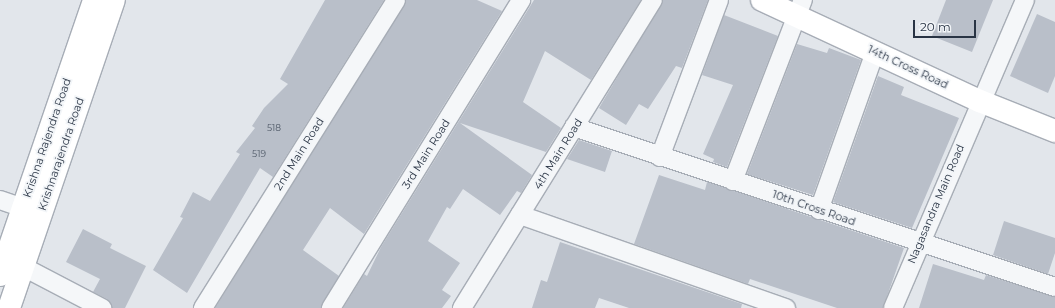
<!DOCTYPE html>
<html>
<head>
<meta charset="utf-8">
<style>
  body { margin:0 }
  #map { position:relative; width:1055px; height:308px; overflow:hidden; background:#e2e6eb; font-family:Montserrat,sans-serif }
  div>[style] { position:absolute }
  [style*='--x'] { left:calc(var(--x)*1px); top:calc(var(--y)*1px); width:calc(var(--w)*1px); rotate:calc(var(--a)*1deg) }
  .building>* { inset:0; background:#b9bfc9 }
  .roads { filter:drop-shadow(1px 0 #a7adb6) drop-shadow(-1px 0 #a7adb6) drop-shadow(0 1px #a7adb6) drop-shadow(0 -1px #a7adb6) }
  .minor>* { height:18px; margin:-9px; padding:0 9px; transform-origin:9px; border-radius:9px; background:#f5f7f9 }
  .secondary>* { height:22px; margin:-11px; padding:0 11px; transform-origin:11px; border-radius:11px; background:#fff }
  span { translate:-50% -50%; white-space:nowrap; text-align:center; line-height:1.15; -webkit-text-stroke:3.5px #f2f5f8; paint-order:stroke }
  .number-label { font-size:9px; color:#4d5765 }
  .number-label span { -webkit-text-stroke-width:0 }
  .street-label { font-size:11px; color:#293444 }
  .scale { position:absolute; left:913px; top:20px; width:63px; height:18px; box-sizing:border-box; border:2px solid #293444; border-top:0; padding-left:5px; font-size:12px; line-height:14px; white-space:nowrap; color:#293444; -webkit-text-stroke:3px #f2f5f8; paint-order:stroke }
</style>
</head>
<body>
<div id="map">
  <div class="building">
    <div style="clip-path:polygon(325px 0,384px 0,273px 177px,260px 168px,187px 293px,153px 270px,183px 218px,180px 217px,193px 192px,210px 201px,240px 154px,236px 152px,255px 128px,252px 126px,264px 108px,288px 84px,280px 79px)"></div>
    <div style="clip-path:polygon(406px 0,477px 0,502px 11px,364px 234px,330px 208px,303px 250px,339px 276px,321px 308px,215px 308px)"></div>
    <div style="clip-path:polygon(534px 0,641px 0,591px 80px,545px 51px,523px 102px,561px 128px,546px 152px,460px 123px,532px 175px,521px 193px,517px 191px,500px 215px,463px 189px,450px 209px,447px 207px,428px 241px,460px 263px,442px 290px,451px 296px,442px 308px,343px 308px,364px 274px,367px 276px,381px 247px)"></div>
    <div style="clip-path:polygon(663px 0,708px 0,682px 68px,676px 66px,648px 109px,639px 104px,626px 125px,599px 108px)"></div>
    <div style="clip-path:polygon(946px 0,993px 0,972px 52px,932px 36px)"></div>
    <div style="clip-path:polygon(1037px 14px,1055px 22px,1055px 76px,1048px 93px,1010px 76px)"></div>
    <div style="clip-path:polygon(724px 15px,778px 36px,727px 167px,713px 162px,714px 159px,703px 154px,733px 85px,702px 75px)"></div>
    <div style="clip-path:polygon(797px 44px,827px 53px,829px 48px,861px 60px,813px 195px,747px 174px)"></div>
    <div style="clip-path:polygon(878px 76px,904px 87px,901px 95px,959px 118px,912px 228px,833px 202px)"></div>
    <div style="clip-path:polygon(579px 140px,612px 151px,605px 172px,567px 159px)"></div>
    <div style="clip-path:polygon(659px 175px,705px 190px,707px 182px,904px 248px,883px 308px,837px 308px,750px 279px,748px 284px,634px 244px)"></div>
    <div style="clip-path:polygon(1004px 221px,1055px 238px,1055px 253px,1048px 274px,993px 255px)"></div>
    <div style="clip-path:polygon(83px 229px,112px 244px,110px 248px,146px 266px,125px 308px,112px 308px,107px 299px,93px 292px,100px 279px,66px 262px)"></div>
    <div style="clip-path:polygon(560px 242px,742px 304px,741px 308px,629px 308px,599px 298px,595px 308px,532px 308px,541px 280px,547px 282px)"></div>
    <div style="clip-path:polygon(933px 264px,984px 280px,986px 275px,1055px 297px,1055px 308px,919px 308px)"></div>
  </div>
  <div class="roads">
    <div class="minor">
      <div style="--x:574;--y:127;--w:507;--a:18.4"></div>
      <div style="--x:660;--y:157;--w:168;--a:-69.4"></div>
      <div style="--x:733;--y:181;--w:194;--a:-68.9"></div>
      <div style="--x:0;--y:200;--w:37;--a:19"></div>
      <div style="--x:819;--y:210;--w:168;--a:-70.5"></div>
      <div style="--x:520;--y:215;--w:282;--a:19.3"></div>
      <div style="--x:12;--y:261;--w:102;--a:27.6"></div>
      <div style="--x:203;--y:308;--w:363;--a:-57.9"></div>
      <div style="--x:331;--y:308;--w:362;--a:-58.3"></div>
      <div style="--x:462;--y:308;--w:362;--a:-58.2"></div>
      <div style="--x:893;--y:308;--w:335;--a:-66.8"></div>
    </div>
    <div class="secondary">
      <div style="--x:762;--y:0;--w:240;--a:24.9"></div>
      <div style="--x:980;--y:101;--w:81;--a:21.8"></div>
      <div style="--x:0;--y:275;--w:291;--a:-71.1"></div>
      <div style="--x:9;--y:308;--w:325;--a:-71.2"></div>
    </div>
  </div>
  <div class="number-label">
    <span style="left:274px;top:128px">518</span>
    <span style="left:259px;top:154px">519</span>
  </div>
  <div class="street-label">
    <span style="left:908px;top:67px;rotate:25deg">14th Cross Road</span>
    <span style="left:47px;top:138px;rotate:-71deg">Krishna Rajendra Road</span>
    <span style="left:61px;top:154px;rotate:-71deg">Krishnarajendra Road</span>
    <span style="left:299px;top:154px;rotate:-58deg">2nd Main Road</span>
    <span style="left:426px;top:154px;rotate:-58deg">3rd Main Road</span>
    <span style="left:558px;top:154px;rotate:-58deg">4th Main Road</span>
    <span style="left:936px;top:204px;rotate:-67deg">Nagasandra Main Road</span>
    <span style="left:814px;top:208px;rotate:19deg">10th Cross Road</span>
  </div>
  <div class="scale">20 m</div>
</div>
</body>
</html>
